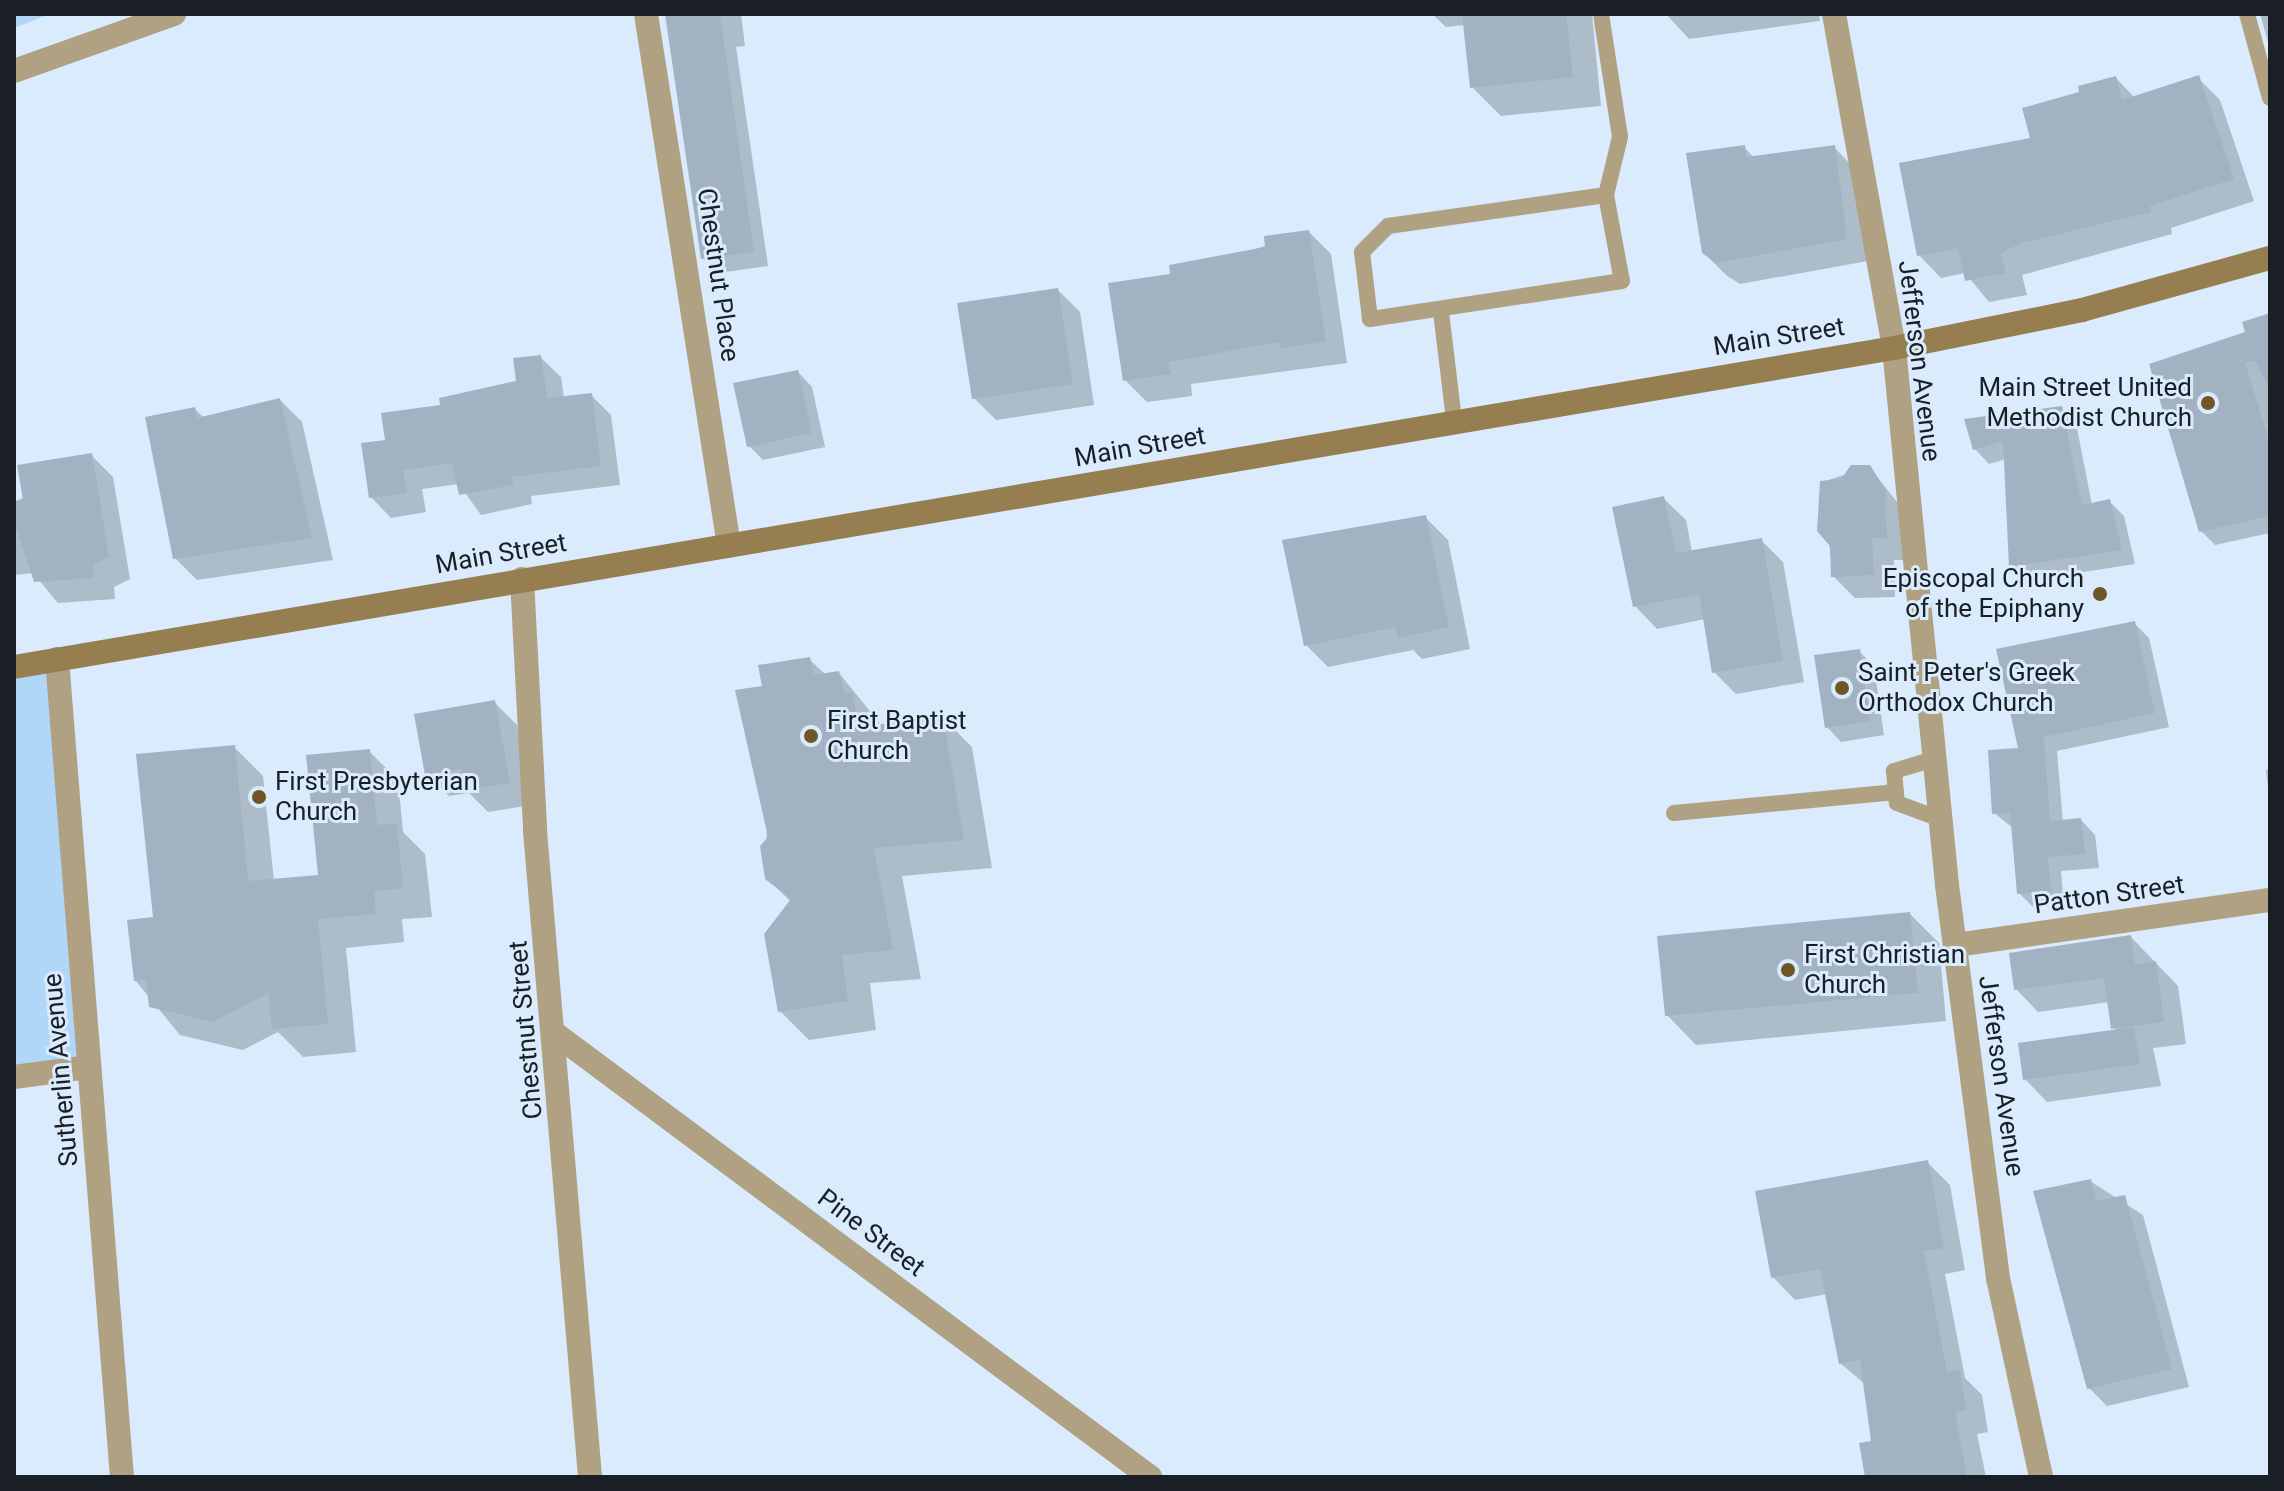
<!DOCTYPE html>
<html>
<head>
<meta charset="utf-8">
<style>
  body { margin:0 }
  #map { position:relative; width:2284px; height:1491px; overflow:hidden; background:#d9ebfc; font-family:Roboto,sans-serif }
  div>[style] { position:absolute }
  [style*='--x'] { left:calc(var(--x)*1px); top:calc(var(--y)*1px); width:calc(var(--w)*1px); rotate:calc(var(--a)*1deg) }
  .green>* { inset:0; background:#b0d6f8 }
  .shadow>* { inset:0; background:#0003 }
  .building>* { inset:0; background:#a2b2c2 }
  .lane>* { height:16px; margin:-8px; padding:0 8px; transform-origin:8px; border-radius:8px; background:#b1a183 }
  .street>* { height:24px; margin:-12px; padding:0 12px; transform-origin:12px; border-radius:12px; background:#b1a183 }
  .secondary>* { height:24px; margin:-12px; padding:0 12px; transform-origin:12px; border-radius:12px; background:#967e51 }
  .dots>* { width:22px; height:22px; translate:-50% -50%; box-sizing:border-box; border:4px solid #d9ebfc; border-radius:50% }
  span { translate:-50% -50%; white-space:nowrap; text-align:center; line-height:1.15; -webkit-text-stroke:6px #d9ebfc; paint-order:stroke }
  .street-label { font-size:26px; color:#191f25 }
  .poi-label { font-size:26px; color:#191f25 }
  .right { translate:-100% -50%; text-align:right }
  .left { translate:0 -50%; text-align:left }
  .frame { position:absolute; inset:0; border:16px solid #191f25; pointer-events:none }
</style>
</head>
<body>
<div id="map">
  <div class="green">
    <div style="clip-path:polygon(14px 14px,50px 14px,14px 28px)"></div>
    <div style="clip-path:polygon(57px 659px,89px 1067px,14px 1086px,14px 667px)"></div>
  </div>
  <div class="shadow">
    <div style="clip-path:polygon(667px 14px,741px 14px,745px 46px,736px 47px,768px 266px,718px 273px,703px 258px)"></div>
    <div style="clip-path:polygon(1432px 14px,1592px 14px,1601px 106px,1501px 116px,1472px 87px,1465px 25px,1446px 27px)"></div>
    <div style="clip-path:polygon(1666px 14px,1819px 14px,1820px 21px,1689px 39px)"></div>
    <div style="clip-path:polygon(2260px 14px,2270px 14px,2270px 49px)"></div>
    <div style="clip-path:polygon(2116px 78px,2135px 98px,2198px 78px,2220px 100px,2254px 201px,2171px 228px,2172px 234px,2022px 275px,2027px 295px,1989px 302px,1965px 273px,1941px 278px,1919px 255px,2082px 94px)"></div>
    <div style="clip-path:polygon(1744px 147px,1754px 158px,1834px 147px,1856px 170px,1868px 261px,1740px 284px,1726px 275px,1703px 252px)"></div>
    <div style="clip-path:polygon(1309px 232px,1331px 254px,1347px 363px,1191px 384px,1192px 396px,1147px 402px,1125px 380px,1173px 275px)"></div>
    <div style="clip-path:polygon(1058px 290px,1080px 312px,1094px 405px,996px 420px,974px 398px)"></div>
    <div style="clip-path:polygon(2270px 316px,2270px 533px,2215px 545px,2201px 531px,2248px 333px)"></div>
    <div style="clip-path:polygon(540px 357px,561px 377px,564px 398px,591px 395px,611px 415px,620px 485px,531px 496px,532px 504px,481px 515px,459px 484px,422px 489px,426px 512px,391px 518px,371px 497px,387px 441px,443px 407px,518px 383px)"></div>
    <div style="clip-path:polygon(798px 372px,812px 387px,825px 447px,763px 460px,749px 446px)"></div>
    <div style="clip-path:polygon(280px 400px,302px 422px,333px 560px,197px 580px,175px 558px,195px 409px,204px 418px)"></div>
    <div style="clip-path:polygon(2061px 408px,2076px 423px,2092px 505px,2109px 501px,2124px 516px,2135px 564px,2025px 581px,2011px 566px,2006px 459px,1989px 464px,1975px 449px)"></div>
    <div style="clip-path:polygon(91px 455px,113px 477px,130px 579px,114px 587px,115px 599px,58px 603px,33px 573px,14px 575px,14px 503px)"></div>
    <div style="clip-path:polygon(1869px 467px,1906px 513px,1908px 560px,1894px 560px,1895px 597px,1855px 598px,1833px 576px,1822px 482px)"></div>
    <div style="clip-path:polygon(1663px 498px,1686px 520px,1692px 552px,1761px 540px,1783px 562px,1804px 682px,1736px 694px,1714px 672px,1705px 619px,1657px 629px,1635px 606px)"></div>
    <div style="clip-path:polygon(1426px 518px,1448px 540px,1470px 649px,1422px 659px,1413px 650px,1328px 667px,1306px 645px)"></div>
    <div style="clip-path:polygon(2134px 623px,2149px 638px,2169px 727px,2057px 751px,2063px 822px,2081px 820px,2095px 835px,2099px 868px,2061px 871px,2064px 905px,2034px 908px,2019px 893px,2013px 828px,1994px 813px,2021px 749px)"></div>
    <div style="clip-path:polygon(1859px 651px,1874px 666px,1884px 735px,1841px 742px,1827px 727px)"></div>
    <div style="clip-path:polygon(809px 659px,826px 675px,839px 673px,882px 726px,943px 718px,972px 747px,992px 868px,902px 876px,921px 979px,870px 983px,876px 1030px,809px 1040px,780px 1011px,791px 902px,767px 878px,765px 687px)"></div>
    <div style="clip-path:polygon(494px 702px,517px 725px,531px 805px,488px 812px,469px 793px,449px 796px,427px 774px)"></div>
    <div style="clip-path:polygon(234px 747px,263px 776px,274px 881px,320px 877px,369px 751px,398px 780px,403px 832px,425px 854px,432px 917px,402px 919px,404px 942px,346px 948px,356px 1052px,303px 1057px,278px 1032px,243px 1050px,180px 1035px,135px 980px,155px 919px)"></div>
    <div style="clip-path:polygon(2270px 769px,2270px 805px,2266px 770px)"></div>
    <div style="clip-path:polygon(1910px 914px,1939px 943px,1946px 1021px,1696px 1045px,1667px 1015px)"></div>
    <div style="clip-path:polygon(2131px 937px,2178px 986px,2186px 1044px,2153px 1048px,2161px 1086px,2047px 1102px,2025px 1079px,2116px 1032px,2109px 1002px,2038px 1012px,2016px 989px)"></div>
    <div style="clip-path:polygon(1927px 1162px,1950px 1185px,1965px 1270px,1945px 1274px,1965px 1378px,1982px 1395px,1988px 1432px,1977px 1434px,1986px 1477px,1867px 1477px,1873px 1442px,1866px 1385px,1840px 1363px,1827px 1294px,1795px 1300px,1773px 1277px)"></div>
    <div style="clip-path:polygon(2090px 1181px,2143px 1215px,2189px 1387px,2107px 1406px,2089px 1388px)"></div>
  </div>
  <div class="building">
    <div style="clip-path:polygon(665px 14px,720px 14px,754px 252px,701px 259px)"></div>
    <div style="clip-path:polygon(1462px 14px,1566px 14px,1573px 77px,1470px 88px)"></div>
    <div style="clip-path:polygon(2199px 75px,2234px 179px,2150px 206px,2151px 212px,2022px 243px,2001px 253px,2006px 273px,1965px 281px,1958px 248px,1917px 256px,1899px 163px,2030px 138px,2022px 108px,2079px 92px,2078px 86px,2116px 76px,2122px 100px)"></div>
    <div style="clip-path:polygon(1745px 145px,1746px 157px,1835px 145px,1847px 239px,1717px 263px,1702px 253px,1686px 153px)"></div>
    <div style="clip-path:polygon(1309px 230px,1326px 342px,1280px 348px,1279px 342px,1169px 362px,1171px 374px,1123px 381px,1108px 283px,1170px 274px,1169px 265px,1265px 247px,1264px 236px)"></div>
    <div style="clip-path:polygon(1058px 288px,1073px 384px,972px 399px,957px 303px)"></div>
    <div style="clip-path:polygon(2270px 313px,2270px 391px,2255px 360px,2245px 363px,2270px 444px,2270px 516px,2199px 532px,2149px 364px,2245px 332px,2242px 322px)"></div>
    <div style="clip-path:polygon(541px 355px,547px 398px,592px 393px,601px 466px,512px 477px,513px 485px,459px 495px,452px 463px,403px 470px,407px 493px,369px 498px,361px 443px,385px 440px,381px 413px,440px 405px,439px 398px,516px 381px,513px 358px)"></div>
    <div style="clip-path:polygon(798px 370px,812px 433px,747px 447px,733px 383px)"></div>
    <div style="clip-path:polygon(280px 398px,312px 538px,173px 559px,145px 417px,195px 407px,197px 418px)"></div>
    <div style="clip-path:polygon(2062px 406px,2082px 505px,2110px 499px,2122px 550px,2009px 567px,2003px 441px,1973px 450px,1964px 419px)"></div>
    <div style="clip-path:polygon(92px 453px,109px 557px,93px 565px,94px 578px,34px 582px,14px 521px,14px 501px,23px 500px,17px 465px)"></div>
    <div style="clip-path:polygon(1851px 465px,1870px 465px,1885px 489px,1887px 538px,1872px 538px,1874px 575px,1831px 577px,1830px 546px,1817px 531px,1820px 481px,1841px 479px)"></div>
    <div style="clip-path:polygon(1664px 496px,1676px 553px,1762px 538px,1783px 661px,1712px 673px,1699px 594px,1633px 607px,1612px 507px)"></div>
    <div style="clip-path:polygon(1426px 515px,1449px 627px,1398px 638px,1396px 627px,1304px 646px,1282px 540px)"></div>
    <div style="clip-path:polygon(2135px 621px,2155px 713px,2044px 737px,2050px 821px,2081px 818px,2085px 854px,2048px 857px,2051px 891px,2017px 894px,2010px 813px,1992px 814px,1988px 750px,2018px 748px,1996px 649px)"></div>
    <div style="clip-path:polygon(1860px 649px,1870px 721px,1825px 728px,1814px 655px)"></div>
    <div style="clip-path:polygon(810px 657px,814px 675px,839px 671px,845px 694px,853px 692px,858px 727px,943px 716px,964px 840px,874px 848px,893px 950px,842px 955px,848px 1001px,778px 1012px,764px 934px,791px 899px,765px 879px,760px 846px,768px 837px,735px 690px,762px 686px,758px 665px)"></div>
    <div style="clip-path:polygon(495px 700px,510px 783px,464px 790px,461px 769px,425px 775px,414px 714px)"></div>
    <div style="clip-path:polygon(235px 745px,248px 881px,318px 875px,306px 755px,370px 749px,377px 825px,397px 823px,403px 888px,374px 891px,376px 914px,318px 919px,328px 1024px,272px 1029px,268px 993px,213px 1022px,149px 1007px,146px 980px,134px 981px,127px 920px,153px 917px,136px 754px)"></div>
    <div style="clip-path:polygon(1910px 912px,1918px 993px,1665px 1016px,1657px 936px)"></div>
    <div style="clip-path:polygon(2131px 935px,2135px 965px,2156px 961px,2164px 1022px,2111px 1029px,2104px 978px,2014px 990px,2009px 953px)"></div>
    <div style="clip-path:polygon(2134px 1027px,2140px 1064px,2023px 1080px,2018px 1043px)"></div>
    <div style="clip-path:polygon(1928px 1160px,1944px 1248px,1924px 1251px,1947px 1372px,1960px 1370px,1966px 1410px,1955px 1412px,1967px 1477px,1865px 1477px,1859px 1443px,1871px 1441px,1860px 1360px,1839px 1364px,1820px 1269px,1771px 1278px,1755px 1191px)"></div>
    <div style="clip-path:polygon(2091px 1179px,2096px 1201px,2125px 1195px,2172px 1369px,2087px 1389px,2033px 1191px)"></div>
  </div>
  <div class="lane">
    <div style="--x:1601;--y:14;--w:124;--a:81.2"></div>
    <div style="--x:1620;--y:137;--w:60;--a:103.6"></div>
    <div style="--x:2247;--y:14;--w:87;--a:74.7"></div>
    <div style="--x:1606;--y:195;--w:87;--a:79.5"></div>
    <div style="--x:1622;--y:281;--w:255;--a:171.4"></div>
    <div style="--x:1370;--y:319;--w:67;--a:-96.8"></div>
    <div style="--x:1362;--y:252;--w:37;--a:-45"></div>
    <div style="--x:1388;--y:226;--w:220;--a:-8.1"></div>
    <div style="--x:1441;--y:312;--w:108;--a:83.1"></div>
    <div style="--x:1934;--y:759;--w:42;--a:163.3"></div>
    <div style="--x:1894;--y:771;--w:32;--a:85"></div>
    <div style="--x:1897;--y:803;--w:46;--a:20.4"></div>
    <div style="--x:1674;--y:813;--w:223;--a:-5.4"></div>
  </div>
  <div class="street">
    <div style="--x:646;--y:14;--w:538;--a:81.13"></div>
    <div style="--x:1834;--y:14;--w:339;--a:79.8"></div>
    <div style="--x:1894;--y:348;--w:540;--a:84.36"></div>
    <div style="--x:1947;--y:885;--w:396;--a:82.6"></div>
    <div style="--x:1998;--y:1278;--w:204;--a:77.8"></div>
    <div style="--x:14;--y:71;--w:170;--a:-19.6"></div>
    <div style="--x:522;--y:579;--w:252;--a:87"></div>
    <div style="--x:535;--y:831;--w:648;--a:85.13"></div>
    <div style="--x:57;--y:659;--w:821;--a:85.46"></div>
    <div style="--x:1956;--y:945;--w:317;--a:-8.2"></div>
    <div style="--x:557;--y:1035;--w:740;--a:36.7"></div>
    <div style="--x:14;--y:1077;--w:76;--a:-7.6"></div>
  </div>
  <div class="secondary">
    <div style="--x:14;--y:667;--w:1907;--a:-9.63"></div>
    <div style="--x:1894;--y:348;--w:192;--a:-11.4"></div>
    <div style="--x:2082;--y:310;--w:195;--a:-15.5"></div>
  </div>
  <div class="dots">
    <div style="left:2208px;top:403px;background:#6e5626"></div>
    <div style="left:2100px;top:594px;background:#6e5626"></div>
    <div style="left:1842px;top:688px;background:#6e5626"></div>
    <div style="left:811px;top:736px;background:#6e5626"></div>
    <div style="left:259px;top:797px;background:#6e5626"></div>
    <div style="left:1788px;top:970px;background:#6e5626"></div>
  </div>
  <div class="street-label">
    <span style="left:718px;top:275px;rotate:82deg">Chestnut Place</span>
    <span style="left:1779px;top:337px;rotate:-9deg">Main Street</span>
    <span style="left:1919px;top:361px;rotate:83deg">Jefferson Avenue</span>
    <span style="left:1140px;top:447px;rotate:-10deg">Main Street</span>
    <span style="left:501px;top:554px;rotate:-10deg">Main Street</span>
    <span style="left:2109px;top:895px;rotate:-8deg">Patton Street</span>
    <span style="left:526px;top:1030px;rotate:-95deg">Chestnut Street</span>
    <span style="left:61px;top:1070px;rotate:-95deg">Sutherlin Avenue</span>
    <span style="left:2001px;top:1076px;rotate:82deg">Jefferson Avenue</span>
    <span style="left:871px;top:1233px;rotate:37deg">Pine Street</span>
  </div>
  <div class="poi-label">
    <span class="right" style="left:2192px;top:403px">Main Street United<br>Methodist Church</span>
    <span class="right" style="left:2084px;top:594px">Episcopal Church<br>of the Epiphany</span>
    <span class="left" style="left:1858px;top:688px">Saint Peter's Greek<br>Orthodox Church</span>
    <span class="left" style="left:827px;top:736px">First Baptist<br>Church</span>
    <span class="left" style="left:275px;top:797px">First Presbyterian<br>Church</span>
    <span class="left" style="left:1804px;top:970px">First Christian<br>Church</span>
  </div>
  <div class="frame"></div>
</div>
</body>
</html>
